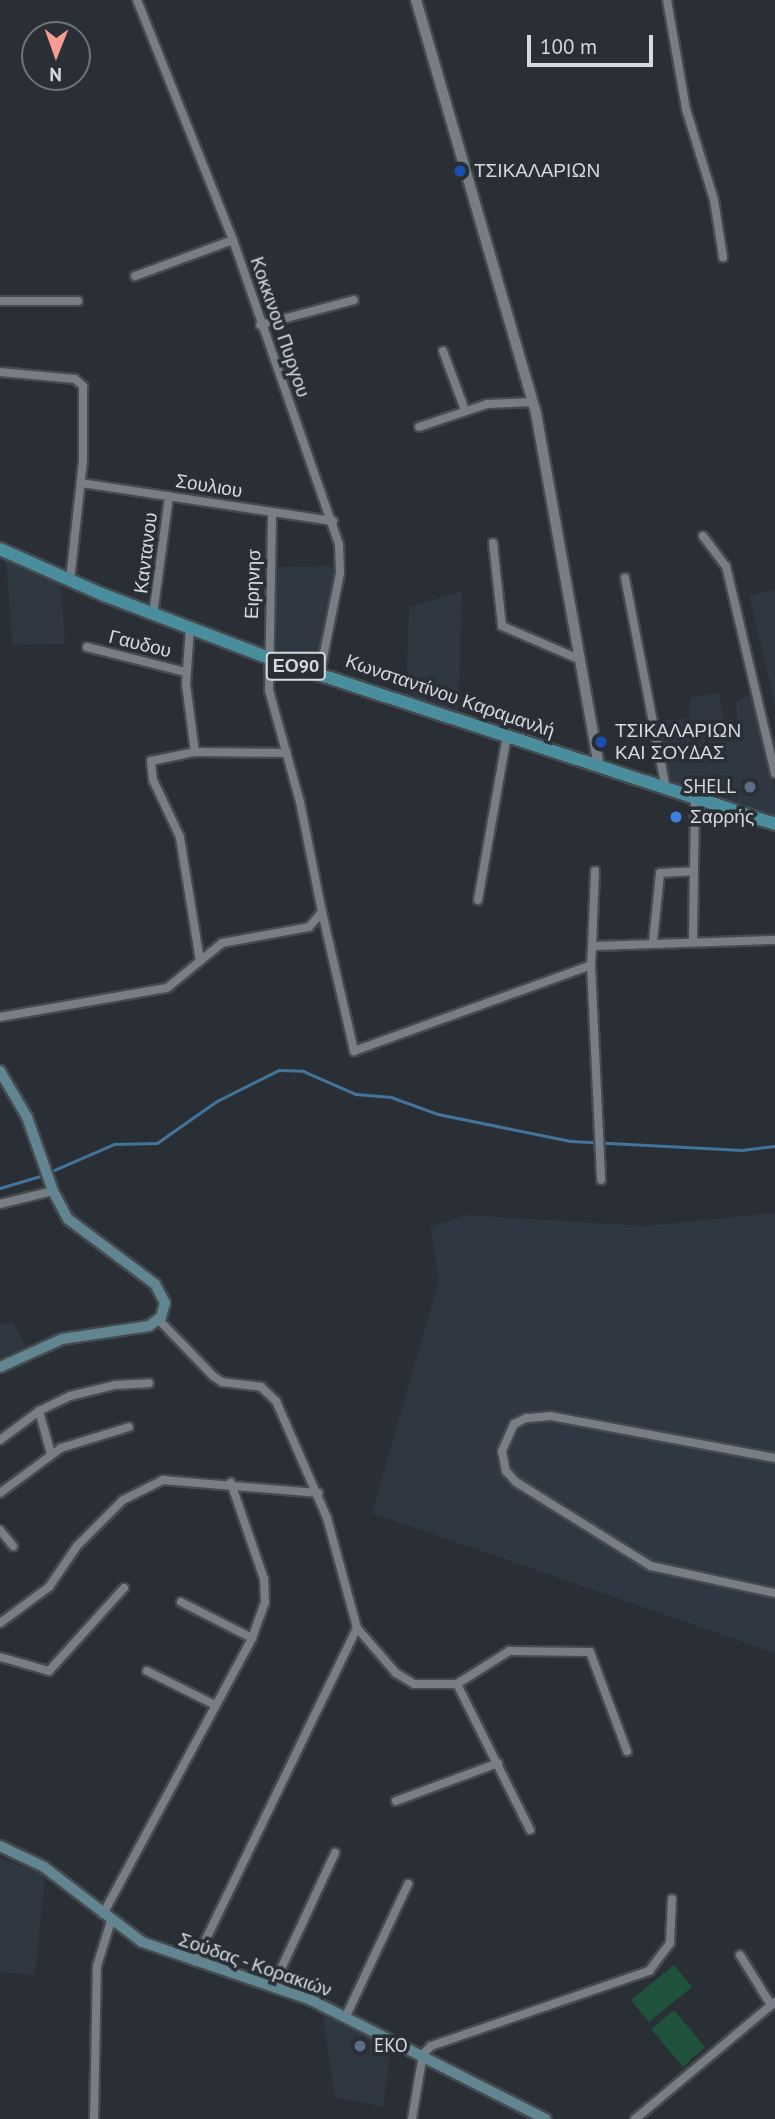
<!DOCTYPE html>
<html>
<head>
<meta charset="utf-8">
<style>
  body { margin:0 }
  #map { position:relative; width:775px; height:2119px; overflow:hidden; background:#2a2f35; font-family:"PT Sans",sans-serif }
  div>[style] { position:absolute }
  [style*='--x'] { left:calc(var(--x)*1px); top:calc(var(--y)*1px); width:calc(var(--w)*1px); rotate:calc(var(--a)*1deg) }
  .built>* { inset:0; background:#2f3743 }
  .green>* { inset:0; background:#1e523a }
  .stream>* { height:2.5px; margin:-1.25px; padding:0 1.25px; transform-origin:1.25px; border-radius:1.25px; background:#43749c }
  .roads { filter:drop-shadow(2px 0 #454a4f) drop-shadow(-2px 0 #454a4f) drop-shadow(0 2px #454a4f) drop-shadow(0 -2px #454a4f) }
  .minor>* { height:8px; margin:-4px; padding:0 4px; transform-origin:4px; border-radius:4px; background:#787e86 }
  .tertiary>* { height:10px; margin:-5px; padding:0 5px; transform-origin:5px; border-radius:5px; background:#787e86 }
  .secondary>* { height:10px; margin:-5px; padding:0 5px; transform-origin:5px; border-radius:5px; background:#618692 }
  .primary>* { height:12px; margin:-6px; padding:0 6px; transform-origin:6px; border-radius:6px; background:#4a8d9d }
  .dots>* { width:19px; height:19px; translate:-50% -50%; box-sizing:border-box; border:4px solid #2a2f35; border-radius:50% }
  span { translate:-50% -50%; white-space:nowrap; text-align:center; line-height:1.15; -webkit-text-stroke:7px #2a2f35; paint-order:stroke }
  .shield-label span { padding:2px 5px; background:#2a2f35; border:2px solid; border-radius:5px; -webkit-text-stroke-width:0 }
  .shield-label { font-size:18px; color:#d6dade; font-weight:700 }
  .poi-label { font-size:19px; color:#d6dade }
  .left { translate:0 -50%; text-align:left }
  .right { translate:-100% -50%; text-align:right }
  .street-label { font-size:19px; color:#d6dade }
  .north { position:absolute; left:21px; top:21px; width:70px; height:70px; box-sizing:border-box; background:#2a2f35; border:2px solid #6f7379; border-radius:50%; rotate:181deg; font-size:19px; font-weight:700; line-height:28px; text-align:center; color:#d6dade }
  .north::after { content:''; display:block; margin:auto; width:24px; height:32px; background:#f59c95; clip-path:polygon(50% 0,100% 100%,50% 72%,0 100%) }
  .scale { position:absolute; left:527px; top:35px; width:126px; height:32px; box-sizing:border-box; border:4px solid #d6dade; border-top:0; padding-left:9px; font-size:21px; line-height:24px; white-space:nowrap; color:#d6dade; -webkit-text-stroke:5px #2a2f35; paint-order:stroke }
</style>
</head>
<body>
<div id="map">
  <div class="built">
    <div style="clip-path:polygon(6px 557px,61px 583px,65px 644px,12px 645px)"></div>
    <div style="clip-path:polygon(338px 566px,321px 668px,271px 650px,276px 567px)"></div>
    <div style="clip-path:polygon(775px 590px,775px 705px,749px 595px)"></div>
    <div style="clip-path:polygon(462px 591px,462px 592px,458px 711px,406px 693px,409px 607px)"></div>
    <div style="clip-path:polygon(755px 691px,775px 789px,775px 821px,667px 783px,656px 721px,688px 718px,691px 697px,719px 693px,725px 727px,737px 722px,736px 702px)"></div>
    <div style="clip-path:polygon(775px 1213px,775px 1653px,372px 1513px,439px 1280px,430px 1227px,466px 1215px,646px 1226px)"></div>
    <div style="clip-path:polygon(13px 1322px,26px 1346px,0 1358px,0 1325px)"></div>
    <div style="clip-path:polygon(0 1858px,45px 1875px,35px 1975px,0 1972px)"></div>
    <div style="clip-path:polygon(323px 2016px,391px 2045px,383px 2107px,335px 2097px)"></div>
  </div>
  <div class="green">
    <div style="clip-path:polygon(674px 1965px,692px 1987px,649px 2022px,631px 2000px)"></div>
    <div style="clip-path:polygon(674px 2010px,705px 2047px,683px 2067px,651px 2029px)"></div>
  </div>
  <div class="stream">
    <div style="--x:50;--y:1172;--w:70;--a:-23.6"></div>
    <div style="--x:114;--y:1144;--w:43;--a:-1.3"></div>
    <div style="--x:157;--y:1143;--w:73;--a:-35"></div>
    <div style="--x:217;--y:1101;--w:69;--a:-26.6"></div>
    <div style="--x:279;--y:1070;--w:24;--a:2"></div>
    <div style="--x:303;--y:1071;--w:58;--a:23.5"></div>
    <div style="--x:356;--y:1094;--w:35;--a:5"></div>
    <div style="--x:391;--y:1097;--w:50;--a:19.9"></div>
    <div style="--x:438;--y:1114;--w:136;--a:11.5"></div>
    <div style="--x:571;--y:1141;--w:171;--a:3"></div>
    <div style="--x:742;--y:1150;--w:33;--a:-7"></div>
    <div style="--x:0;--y:1188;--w:46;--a:-16.5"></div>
  </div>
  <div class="roads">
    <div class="minor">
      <div style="--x:137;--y:0;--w:258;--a:68.2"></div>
      <div style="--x:233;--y:240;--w:322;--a:70.8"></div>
      <div style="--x:339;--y:544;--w:29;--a:88"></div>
      <div style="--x:340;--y:573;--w:102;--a:101.3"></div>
      <div style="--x:667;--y:0;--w:111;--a:80.1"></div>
      <div style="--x:686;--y:109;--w:95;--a:72.9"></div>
      <div style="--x:714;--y:200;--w:58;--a:81"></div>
      <div style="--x:135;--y:276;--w:104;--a:-20.2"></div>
      <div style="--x:0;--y:301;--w:78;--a:0"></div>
      <div style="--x:260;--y:325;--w:97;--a:-14.9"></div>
      <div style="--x:443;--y:351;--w:63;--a:69.6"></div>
      <div style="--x:0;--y:372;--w:75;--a:5.3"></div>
      <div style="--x:75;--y:379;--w:11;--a:41"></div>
      <div style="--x:83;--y:386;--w:75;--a:90"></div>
      <div style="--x:83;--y:461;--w:120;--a:96.2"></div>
      <div style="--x:419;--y:427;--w:72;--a:-18.7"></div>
      <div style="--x:487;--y:404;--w:46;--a:-2.5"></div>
      <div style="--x:81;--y:483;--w:255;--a:8.6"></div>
      <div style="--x:703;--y:536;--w:38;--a:53"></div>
      <div style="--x:726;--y:566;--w:213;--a:76.7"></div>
      <div style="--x:493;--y:543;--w:83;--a:83.8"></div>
      <div style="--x:502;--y:626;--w:86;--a:23.3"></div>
      <div style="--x:625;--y:578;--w:215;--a:79"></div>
      <div style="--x:153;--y:615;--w:120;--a:-82.3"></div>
      <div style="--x:190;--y:628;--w:56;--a:94.1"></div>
      <div style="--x:186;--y:684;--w:69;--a:82.5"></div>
      <div style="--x:87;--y:647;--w:102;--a:14.2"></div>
      <div style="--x:478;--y:900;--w:167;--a:-80"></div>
      <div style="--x:322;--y:912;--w:143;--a:77"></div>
      <div style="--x:354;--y:1051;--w:252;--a:-19.9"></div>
      <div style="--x:591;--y:965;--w:19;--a:-87"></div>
      <div style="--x:592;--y:946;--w:183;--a:-1.9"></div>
      <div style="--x:693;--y:941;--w:144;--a:-89.2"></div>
      <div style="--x:653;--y:942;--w:69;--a:-84.2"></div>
      <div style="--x:660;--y:873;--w:34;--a:-3"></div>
      <div style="--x:592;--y:946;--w:75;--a:-87.7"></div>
      <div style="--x:200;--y:961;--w:126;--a:-99.2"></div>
      <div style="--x:180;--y:837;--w:63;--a:-115.3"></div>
      <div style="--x:153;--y:780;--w:19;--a:-96"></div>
      <div style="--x:151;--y:761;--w:45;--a:-11.6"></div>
      <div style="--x:195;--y:752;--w:92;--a:0.6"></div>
      <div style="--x:591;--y:965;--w:215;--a:87.3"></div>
      <div style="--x:0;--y:1017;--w:169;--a:-9.9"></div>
      <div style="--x:167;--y:988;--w:71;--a:-39.3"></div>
      <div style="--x:222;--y:943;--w:88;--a:-10.4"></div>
      <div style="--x:309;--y:927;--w:20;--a:-49"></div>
      <div style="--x:322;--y:912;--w:112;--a:-101.3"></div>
      <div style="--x:300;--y:802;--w:116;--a:-105.5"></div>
      <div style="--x:269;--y:690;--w:178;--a:-89"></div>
      <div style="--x:0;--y:1204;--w:55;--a:-13.8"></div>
      <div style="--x:159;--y:1320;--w:78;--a:46"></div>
      <div style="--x:213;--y:1376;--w:11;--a:34"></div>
      <div style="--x:222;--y:1382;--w:39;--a:7"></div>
      <div style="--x:261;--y:1387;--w:21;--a:43"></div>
      <div style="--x:276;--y:1401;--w:128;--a:66.4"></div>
      <div style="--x:327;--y:1518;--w:114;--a:74.7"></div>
      <div style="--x:357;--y:1628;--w:371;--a:115.9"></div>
      <div style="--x:39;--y:1411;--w:45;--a:74.4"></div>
      <div style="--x:0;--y:1440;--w:49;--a:-36.6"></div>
      <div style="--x:39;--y:1411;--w:34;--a:-26"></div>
      <div style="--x:70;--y:1396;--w:46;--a:-13.7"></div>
      <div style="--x:115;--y:1385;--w:34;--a:-3"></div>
      <div style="--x:775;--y:1458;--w:228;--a:-169.4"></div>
      <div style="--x:551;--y:1416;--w:25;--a:175"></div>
      <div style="--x:526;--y:1418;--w:13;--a:153"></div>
      <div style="--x:514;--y:1424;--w:30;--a:114"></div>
      <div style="--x:502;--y:1451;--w:20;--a:79"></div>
      <div style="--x:506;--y:1471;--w:15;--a:48"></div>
      <div style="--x:516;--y:1482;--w:159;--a:31.9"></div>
      <div style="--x:651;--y:1566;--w:127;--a:12.3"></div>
      <div style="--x:0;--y:1493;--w:76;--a:-36.4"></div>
      <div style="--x:61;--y:1448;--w:71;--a:-17.2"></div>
      <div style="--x:0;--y:1530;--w:21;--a:51"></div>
      <div style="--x:181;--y:1602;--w:80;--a:26.9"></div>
      <div style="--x:0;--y:1623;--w:61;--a:-36.3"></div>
      <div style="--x:49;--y:1587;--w:50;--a:-55.7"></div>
      <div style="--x:77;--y:1546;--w:65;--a:-45"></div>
      <div style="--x:123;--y:1500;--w:45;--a:-26.6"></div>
      <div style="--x:163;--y:1480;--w:156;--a:4.8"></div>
      <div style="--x:357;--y:1628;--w:60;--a:49.1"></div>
      <div style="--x:396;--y:1673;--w:21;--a:31"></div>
      <div style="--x:414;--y:1684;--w:43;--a:0"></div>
      <div style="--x:457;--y:1684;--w:163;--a:63.4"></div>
      <div style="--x:0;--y:1657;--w:51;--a:15.9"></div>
      <div style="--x:49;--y:1671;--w:112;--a:-47.9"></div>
      <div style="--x:147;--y:1671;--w:76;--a:26.6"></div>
      <div style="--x:457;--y:1684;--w:62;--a:-32.4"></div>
      <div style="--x:509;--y:1651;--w:81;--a:0.7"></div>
      <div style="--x:590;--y:1652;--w:106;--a:69.5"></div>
      <div style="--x:396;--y:1801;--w:109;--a:-20.4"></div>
      <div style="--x:103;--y:1914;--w:314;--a:-61.6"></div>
      <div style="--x:252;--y:1638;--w:37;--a:-70"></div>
      <div style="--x:265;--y:1603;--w:24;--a:-92"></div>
      <div style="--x:264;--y:1579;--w:102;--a:-109"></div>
      <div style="--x:740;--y:1955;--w:59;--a:58.2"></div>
      <div style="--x:273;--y:1986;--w:147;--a:-65"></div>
      <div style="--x:346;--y:2016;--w:146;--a:-64.8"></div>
      <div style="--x:94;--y:2119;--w:153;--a:-88.9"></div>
      <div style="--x:97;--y:1966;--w:47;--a:-72.7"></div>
      <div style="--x:412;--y:2119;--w:66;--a:-80.4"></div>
      <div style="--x:423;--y:2054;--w:11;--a:-45"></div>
      <div style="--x:431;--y:2046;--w:231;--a:-19"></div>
      <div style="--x:649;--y:1971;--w:35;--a:-53"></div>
      <div style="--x:670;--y:1943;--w:44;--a:-87.4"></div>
      <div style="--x:635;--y:2119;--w:182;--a:-39.9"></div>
    </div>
    <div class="tertiary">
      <div style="--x:416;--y:0;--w:430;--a:73.8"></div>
      <div style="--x:536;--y:413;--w:359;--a:79.9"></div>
    </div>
    <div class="secondary">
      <div style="--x:0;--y:1071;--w:53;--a:59.6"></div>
      <div style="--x:27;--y:1117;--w:78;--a:70.6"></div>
      <div style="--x:53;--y:1191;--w:32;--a:62"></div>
      <div style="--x:68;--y:1219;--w:109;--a:36.8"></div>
      <div style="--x:155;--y:1284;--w:21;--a:62"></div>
      <div style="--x:165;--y:1303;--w:15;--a:106"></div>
      <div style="--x:161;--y:1317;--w:15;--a:143"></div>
      <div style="--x:149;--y:1326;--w:88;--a:171.5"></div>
      <div style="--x:62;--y:1339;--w:68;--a:155.7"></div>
      <div style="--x:0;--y:1846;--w:49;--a:25.5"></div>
      <div style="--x:44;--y:1867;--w:123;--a:37.4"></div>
      <div style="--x:142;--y:1942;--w:179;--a:18.9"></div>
      <div style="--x:311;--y:2000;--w:263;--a:26.9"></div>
    </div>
    <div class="primary">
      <div style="--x:0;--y:549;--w:114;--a:23.9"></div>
      <div style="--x:104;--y:595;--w:173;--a:20.9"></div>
      <div style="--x:266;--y:657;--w:536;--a:18.16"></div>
    </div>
  </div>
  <div class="dots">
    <div style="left:460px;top:171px;background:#1a4fb4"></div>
    <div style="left:601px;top:742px;background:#1a4fb4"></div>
    <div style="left:750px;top:787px;background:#5c6f8a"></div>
    <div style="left:676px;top:817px;background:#3f7fe0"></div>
    <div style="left:360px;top:2046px;background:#5c6f8a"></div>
  </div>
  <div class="shield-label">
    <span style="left:296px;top:666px">ΕΟ90</span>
  </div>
  <div class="poi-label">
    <span class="left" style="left:474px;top:171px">ΤΣΙΚΑΛΑΡΙΩΝ</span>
    <span class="left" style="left:615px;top:742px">ΤΣΙΚΑΛΑΡΙΩΝ<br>ΚΑΙ ΣΟΥΔΑΣ</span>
    <span class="right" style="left:736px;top:787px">SHELL</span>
    <span class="left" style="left:690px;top:817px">Σαρρής</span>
    <span class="left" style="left:374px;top:2046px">EKO</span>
  </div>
  <div class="street-label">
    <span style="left:280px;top:327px;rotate:71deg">Κοκκινου Πυργου</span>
    <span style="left:209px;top:486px;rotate:9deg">Σουλιου</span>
    <span style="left:146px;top:553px;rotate:-83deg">Καντανου</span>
    <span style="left:253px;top:584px;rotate:-88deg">Ειρηνησ</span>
    <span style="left:140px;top:644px;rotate:14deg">Γαυδου</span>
    <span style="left:450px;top:696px;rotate:19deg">Κωνσταντίνου Καραμανλή</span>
    <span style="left:255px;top:1965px;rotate:19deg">Σούδας - Κορακιών</span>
  </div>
  <div class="north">N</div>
  <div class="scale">100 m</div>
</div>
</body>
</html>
